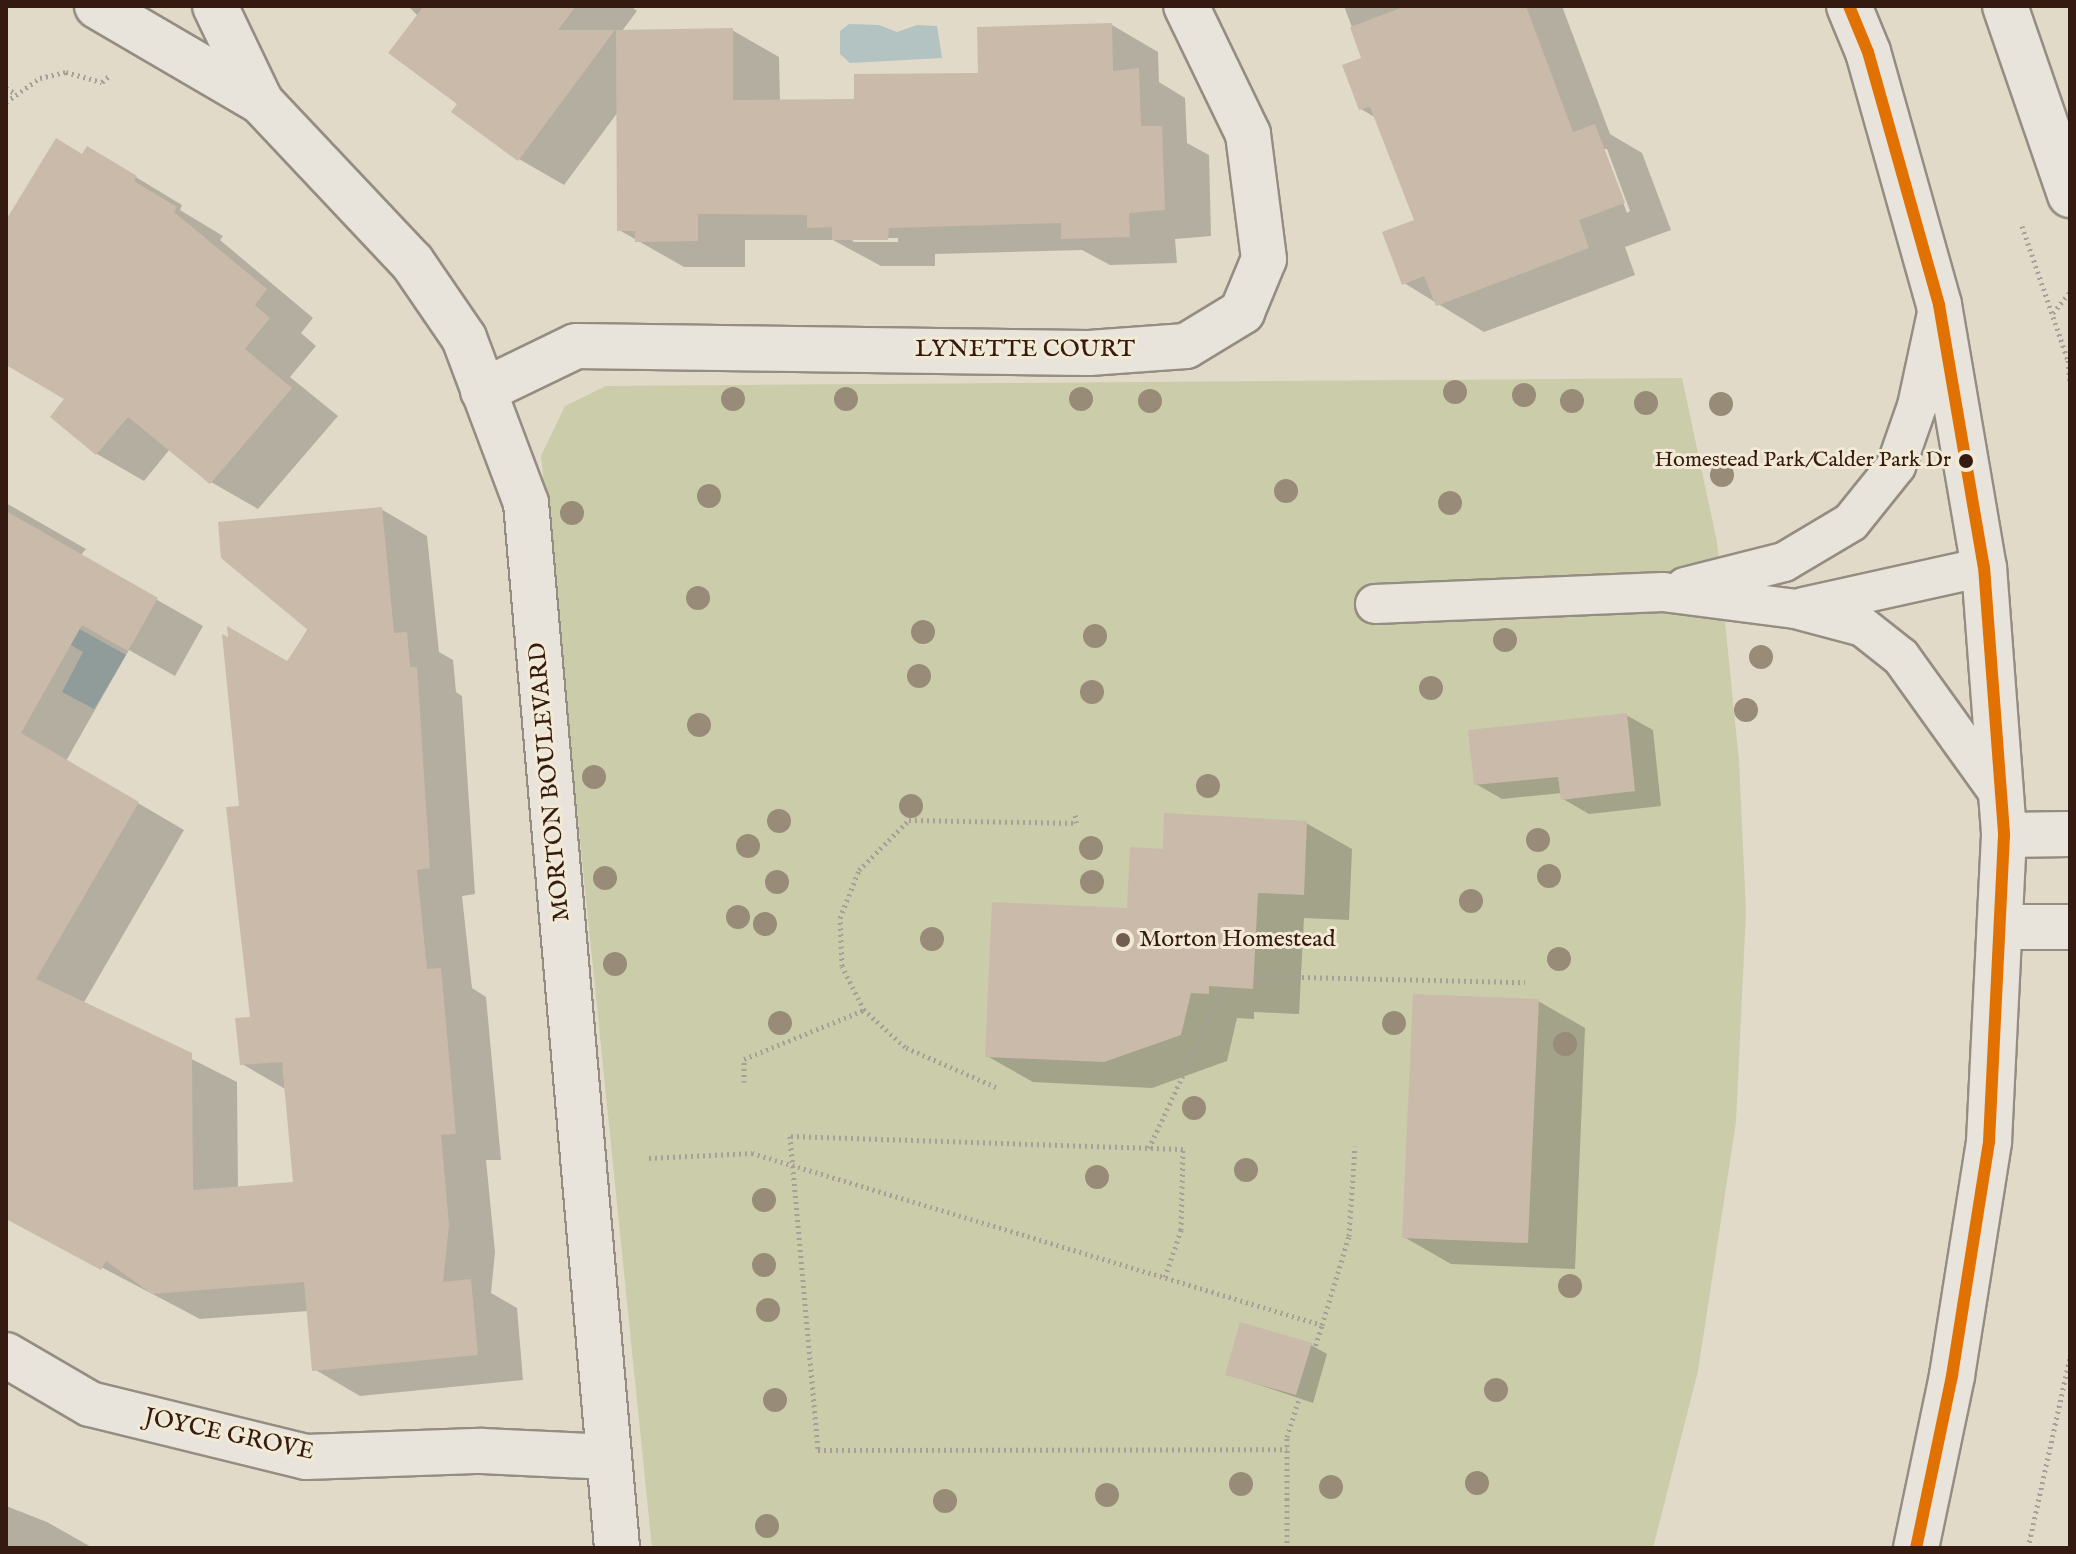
<!DOCTYPE html>
<html>
<head>
<meta charset="utf-8">
<style>
  body { margin:0 }
  #map { position:relative; width:2076px; height:1554px; overflow:hidden; background:#e1dac9; font-family:"IM FELL English",serif }
  div>[style] { position:absolute }
  [style*='--x'] { left:calc(var(--x)*1px); top:calc(var(--y)*1px); width:calc(var(--w)*1px); rotate:calc(var(--a)*1deg) }
  .green>* { inset:0; background:#cbccaa }
  .water>* { inset:0; background:#b3c3c1 }
  .shadow>* { inset:0; background:#0003 }
  .building>* { inset:0; background:#cabaaa }
  .path>* { height:5px; margin-top:-2.5px; transform-origin:0; background:repeating-linear-gradient(90deg,#a6a099 0 2px,transparent 0 6px) }
  .roads { filter:drop-shadow(2px 0 #958d82) drop-shadow(-2px 0 #958d82) drop-shadow(0 2px #958d82) drop-shadow(0 -2px #958d82) }
  .lane>* { height:38px; margin:-19px; padding:0 19px; transform-origin:19px; border-radius:19px; background:#e8e4db }
  .street>* { height:44px; margin:-22px; padding:0 22px; transform-origin:22px; border-radius:22px; background:#e8e4db }
  .secondary>* { height:44px; margin:-22px; padding:0 22px; transform-origin:22px; border-radius:22px; background:#e8e4db }
  .bus-1>* { height:12px; margin:-6px; padding:0 6px; transform-origin:6px; border-radius:6px; background:#e17202 }
  .trees>* { width:24px; height:24px; margin:-12px; border-radius:50%; background:#988c78 }
  .dots>* { width:22px; height:22px; translate:-50% -50%; box-sizing:border-box; border:4px solid #f2ead5; border-radius:50% }
  span { translate:-50% -50%; white-space:nowrap; text-align:center; line-height:1.15; -webkit-text-stroke:6px #f2ead5; paint-order:stroke }
  .bus-label { font-size:22px; color:#341a10 }
  .right { translate:-100% -50%; text-align:right }
  .street-label { font-size:24px; color:#341a10 }
  .poi-label { font-size:24px; color:#341a10 }
  .left { translate:0 -50%; text-align:left }
  .frame { position:absolute; inset:0; border:8px solid #341a10; pointer-events:none }
</style>
</head>
<body>
<div id="map">
  <div class="green">
    <div style="clip-path:polygon(1682px 378px,1717px 542px,1739px 761px,1746px 912px,1736px 1122px,1698px 1371px,1653px 1548px,652px 1548px,541px 456px,565px 406px,606px 386px)"></div>
  </div>
  <div class="water">
    <div style="clip-path:polygon(849px 24px,879px 25px,897px 32px,917px 25px,937px 26px,942px 58px,850px 63px,840px 54px,840px 31px)"></div>
    <div style="clip-path:polygon(51px 613px,126px 655px,94px 709px,62px 692px,83px 652px,42px 628px)"></div>
  </div>
  <div class="shadow">
    <div style="clip-path:polygon(evenodd,408px 6px,631px 6px,637px 11px,622px 31px,732px 30px,779px 57px,780px 102px,856px 101px,980px 75px,1112px 25px,1158px 52px,1159px 82px,1185px 98px,1187px 143px,1209px 155px,1211px 236px,1175px 239px,1177px 263px,1110px 265px,1082px 250px,935px 254px,935px 266px,881px 266px,833px 240px,745px 240px,745px 267px,684px 267px,619px 230px,618px 112px,564px 185px,519px 159px,460px 104px,391px 53px,417px 15px,408px 6px,850px 238px,898px 238px,898px 242px,854px 242px,850px 238px)"></div>
    <div style="clip-path:polygon(evenodd,1344px 6px,1562px 6px,1610px 134px,1642px 153px,1671px 230px,1625px 247px,1635px 275px,1484px 332px,1404px 283px,1416px 221px,1376px 118px,1361px 109px,1364px 59px,1344px 6px,1603px 149px,1607px 149px,1630px 211px,1627px 213px,1603px 149px)"></div>
    <div style="clip-path:polygon(83px 156px,134px 176px,182px 205px,180px 210px,223px 236px,220px 240px,313px 318px,301px 333px,316px 346px,290px 377px,338px 416px,258px 509px,211px 482px,170px 449px,144px 481px,97px 454px,53px 417px,68px 399px,6px 362px,6px 224px)"></div>
    <div style="clip-path:polygon(6px 503px,86px 549px,80px 556px,203px 626px,175px 676px,129px 650px,66px 761px,184px 830px,83px 1004px,237px 1082px,238px 1188px,296px 1184px,287px 1090px,242px 1064px,252px 1019px,241px 808px,287px 663px,381px 509px,427px 536px,439px 652px,453px 660px,456px 692px,462px 696px,475px 894px,462px 896px,472px 988px,486px 997px,501px 1160px,486px 1160px,495px 1252px,491px 1293px,517px 1308px,523px 1380px,360px 1396px,314px 1369px,308px 1311px,200px 1319px,6px 1217px)"></div>
    <div style="clip-path:polygon(1626px 715px,1653px 730px,1661px 806px,1589px 814px,1563px 799px,1562px 793px,1502px 799px,1476px 784px)"></div>
    <div style="clip-path:polygon(1306px 823px,1352px 849px,1349px 920px,1304px 918px,1299px 1014px,1254px 1012px,1254px 1019px,1237px 1018px,1227px 1061px,1152px 1088px,1033px 1082px,987px 1056px,1129px 910px,1164px 851px)"></div>
    <div style="clip-path:polygon(1538px 1001px,1585px 1028px,1575px 1269px,1451px 1264px,1404px 1237px)"></div>
    <div style="clip-path:polygon(1311px 1345px,1327px 1354px,1313px 1403px,1227px 1374px)"></div>
    <div style="clip-path:polygon(6px 1506px,47px 1522px,93px 1548px,6px 1548px)"></div>
  </div>
  <div class="building">
    <div style="clip-path:polygon(424px 6px,576px 6px,558px 30px,615px 30px,518px 161px,451px 112px,457px 104px,388px 53px)"></div>
    <div style="clip-path:polygon(1406px 6px,1526px 6px,1573px 132px,1595px 124px,1625px 203px,1579px 220px,1589px 248px,1436px 306px,1424px 276px,1402px 285px,1382px 232px,1414px 220px,1370px 107px,1359px 110px,1342px 65px,1361px 58px,1350px 27px)"></div>
    <div style="clip-path:polygon(1112px 23px,1113px 71px,1139px 68px,1141px 126px,1162px 126px,1165px 210px,1129px 213px,1130px 237px,1061px 239px,1061px 223px,889px 228px,888px 240px,832px 240px,832px 227px,807px 228px,807px 215px,698px 214px,698px 241px,635px 242px,635px 231px,617px 231px,616px 30px,733px 28px,733px 100px,854px 99px,854px 74px,978px 73px,977px 27px)"></div>
    <div style="clip-path:polygon(56px 138px,82px 154px,87px 146px,137px 176px,134px 181px,177px 207px,174px 212px,267px 289px,255px 305px,270px 318px,245px 349px,292px 388px,210px 484px,128px 417px,96px 455px,50px 417px,64px 399px,6px 365px,6px 220px)"></div>
    <div style="clip-path:polygon(382px 507px,394px 633px,407px 632px,410px 667px,417px 667px,430px 868px,417px 870px,427px 969px,441px 968px,456px 1134px,441px 1135px,449px 1225px,443px 1282px,471px 1279px,478px 1355px,312px 1371px,304px 1282px,152px 1294px,106px 1261px,101px 1270px,6px 1219px,6px 511px,158px 598px,128px 651px,82px 625px,21px 733px,139px 802px,36px 979px,192px 1053px,193px 1190px,293px 1182px,282px 1062px,240px 1065px,235px 1018px,250px 1017px,226px 807px,239px 806px,222px 634px,228px 637px,227px 626px,287px 661px,308px 630px,221px 558px,218px 522px)"></div>
    <div style="clip-path:polygon(1627px 713px,1635px 791px,1561px 800px,1558px 777px,1474px 785px,1468px 730px)"></div>
    <div style="clip-path:polygon(1164px 813px,1307px 821px,1304px 895px,1258px 893px,1253px 989px,1209px 986px,1209px 994px,1191px 993px,1181px 1035px,1104px 1062px,985px 1057px,992px 902px,1127px 908px,1130px 847px,1163px 849px)"></div>
    <div style="clip-path:polygon(1413px 994px,1539px 999px,1528px 1243px,1402px 1238px)"></div>
    <div style="clip-path:polygon(1240px 1322px,1312px 1343px,1296px 1395px,1225px 1375px)"></div>
  </div>
  <div class="path">
    <div style="--x:6;--y:88;--w:8;--a:30"></div>
    <div style="--x:6;--y:102;--w:42;--a:-35.2"></div>
    <div style="--x:40;--y:78;--w:27;--a:-13"></div>
    <div style="--x:66;--y:72;--w:37;--a:16"></div>
    <div style="--x:102;--y:82;--w:11;--a:-41"></div>
    <div style="--x:2022;--y:226;--w:142;--a:71.1"></div>
    <div style="--x:2068;--y:360;--w:22;--a:85"></div>
    <div style="--x:2053;--y:313;--w:27;--a:-51"></div>
    <div style="--x:1254;--y:976;--w:271;--a:1.3"></div>
    <div style="--x:744;--y:1082;--w:23;--a:-90"></div>
    <div style="--x:744;--y:1059;--w:130;--a:-22.2"></div>
    <div style="--x:996;--y:1087;--w:99;--a:-156.3"></div>
    <div style="--x:905;--y:1047;--w:55;--a:-137.9"></div>
    <div style="--x:864;--y:1010;--w:49;--a:-116.6"></div>
    <div style="--x:842;--y:966;--w:48;--a:-92.4"></div>
    <div style="--x:840;--y:918;--w:52;--a:-68.4"></div>
    <div style="--x:859;--y:870;--w:71;--a:-45"></div>
    <div style="--x:909;--y:820;--w:167;--a:1"></div>
    <div style="--x:1076;--y:823;--w:11;--a:-95"></div>
    <div style="--x:1149;--y:1148;--w:178;--a:-65"></div>
    <div style="--x:649;--y:1158;--w:103;--a:-2.8"></div>
    <div style="--x:752;--y:1153;--w:595;--a:16.79"></div>
    <div style="--x:1322;--y:1325;--w:93;--a:-73.1"></div>
    <div style="--x:1349;--y:1236;--w:90;--a:-86.2"></div>
    <div style="--x:1165;--y:1277;--w:50;--a:-71.2"></div>
    <div style="--x:1181;--y:1230;--w:81;--a:-88.6"></div>
    <div style="--x:1183;--y:1149;--w:393;--a:-178.1"></div>
    <div style="--x:790;--y:1136;--w:315;--a:84.9"></div>
    <div style="--x:818;--y:1450;--w:469;--a:-0.1"></div>
    <div style="--x:1287;--y:1548;--w:111;--a:-90"></div>
    <div style="--x:1287;--y:1437;--w:117;--a:-72.6"></div>
    <div style="--x:2028;--y:1548;--w:196;--a:-77.6"></div>
  </div>
  <div class="roads">
    <div class="lane">
      <div style="--x:1685;--y:587;--w:102;--a:-14.2"></div>
      <div style="--x:1784;--y:562;--w:78;--a:-30.8"></div>
      <div style="--x:1851;--y:522;--w:72;--a:-51.2"></div>
      <div style="--x:1896;--y:466;--w:64;--a:-70.7"></div>
      <div style="--x:1917;--y:406;--w:95;--a:-77.9"></div>
      <div style="--x:1375;--y:604;--w:288;--a:-2.4"></div>
      <div style="--x:1663;--y:592;--w:133;--a:7.3"></div>
      <div style="--x:1795;--y:609;--w:70;--a:14.8"></div>
      <div style="--x:1863;--y:627;--w:48;--a:38.3"></div>
      <div style="--x:1901;--y:657;--w:171;--a:54.3"></div>
      <div style="--x:1803;--y:607;--w:185;--a:-12.5"></div>
    </div>
    <div class="street">
      <div style="--x:97;--y:6;--w:190;--a:30.3"></div>
      <div style="--x:261;--y:102;--w:220;--a:46.7"></div>
      <div style="--x:412;--y:262;--w:92;--a:55.6"></div>
      <div style="--x:464;--y:338;--w:176;--a:69.4"></div>
      <div style="--x:526;--y:503;--w:1049;--a:85.02"></div>
      <div style="--x:215;--y:6;--w:106;--a:64.4"></div>
      <div style="--x:2005;--y:6;--w:200;--a:71"></div>
      <div style="--x:483;--y:391;--w:103;--a:-25.8"></div>
      <div style="--x:576;--y:346;--w:513;--a:0.78"></div>
      <div style="--x:1089;--y:353;--w:97;--a:-4.1"></div>
      <div style="--x:1186;--y:346;--w:66;--a:-31.3"></div>
      <div style="--x:1242;--y:312;--w:57;--a:-67.5"></div>
      <div style="--x:1264;--y:259;--w:126;--a:-97.3"></div>
      <div style="--x:1248;--y:134;--w:142;--a:-115.8"></div>
      <div style="--x:2004;--y:835;--w:66;--a:-0.9"></div>
      <div style="--x:2001;--y:927;--w:69;--a:0"></div>
      <div style="--x:6;--y:1355;--w:97;--a:30.3"></div>
      <div style="--x:90;--y:1404;--w:222;--a:13.8"></div>
      <div style="--x:306;--y:1457;--w:176;--a:-2"></div>
      <div style="--x:482;--y:1451;--w:127;--a:2.7"></div>
    </div>
    <div class="secondary">
      <div style="--x:1849;--y:6;--w:50;--a:67.6"></div>
      <div style="--x:1868;--y:52;--w:263;--a:74.3"></div>
      <div style="--x:1939;--y:305;--w:266;--a:80.3"></div>
      <div style="--x:1984;--y:567;--w:269;--a:85.7"></div>
      <div style="--x:2004;--y:835;--w:307;--a:92.8"></div>
      <div style="--x:1989;--y:1142;--w:237;--a:99"></div>
      <div style="--x:1952;--y:1376;--w:176;--a:101.8"></div>
    </div>
  </div>
  <div class="bus-1">
    <div style="--x:1849;--y:6;--w:50;--a:67.6"></div>
    <div style="--x:1868;--y:52;--w:263;--a:74.3"></div>
    <div style="--x:1939;--y:305;--w:266;--a:80.3"></div>
    <div style="--x:1984;--y:567;--w:269;--a:85.7"></div>
    <div style="--x:2004;--y:835;--w:307;--a:92.8"></div>
    <div style="--x:1989;--y:1142;--w:237;--a:99"></div>
    <div style="--x:1952;--y:1376;--w:176;--a:101.8"></div>
  </div>
  <div class="trees">
    <div style="left:1455px;top:392px"></div>
    <div style="left:1524px;top:395px"></div>
    <div style="left:733px;top:399px"></div>
    <div style="left:846px;top:399px"></div>
    <div style="left:1081px;top:399px"></div>
    <div style="left:1150px;top:401px"></div>
    <div style="left:1572px;top:401px"></div>
    <div style="left:1646px;top:403px"></div>
    <div style="left:1721px;top:404px"></div>
    <div style="left:1722px;top:475px"></div>
    <div style="left:1286px;top:491px"></div>
    <div style="left:709px;top:496px"></div>
    <div style="left:1450px;top:503px"></div>
    <div style="left:572px;top:513px"></div>
    <div style="left:698px;top:598px"></div>
    <div style="left:923px;top:632px"></div>
    <div style="left:1095px;top:636px"></div>
    <div style="left:1505px;top:640px"></div>
    <div style="left:1761px;top:657px"></div>
    <div style="left:919px;top:676px"></div>
    <div style="left:1431px;top:688px"></div>
    <div style="left:1092px;top:692px"></div>
    <div style="left:1746px;top:710px"></div>
    <div style="left:699px;top:725px"></div>
    <div style="left:594px;top:777px"></div>
    <div style="left:1208px;top:786px"></div>
    <div style="left:911px;top:806px"></div>
    <div style="left:779px;top:821px"></div>
    <div style="left:1538px;top:840px"></div>
    <div style="left:748px;top:846px"></div>
    <div style="left:1091px;top:848px"></div>
    <div style="left:1549px;top:876px"></div>
    <div style="left:605px;top:878px"></div>
    <div style="left:777px;top:882px"></div>
    <div style="left:1092px;top:882px"></div>
    <div style="left:1471px;top:901px"></div>
    <div style="left:738px;top:917px"></div>
    <div style="left:765px;top:924px"></div>
    <div style="left:932px;top:939px"></div>
    <div style="left:1559px;top:959px"></div>
    <div style="left:615px;top:964px"></div>
    <div style="left:780px;top:1023px"></div>
    <div style="left:1394px;top:1023px"></div>
    <div style="left:1565px;top:1044px"></div>
    <div style="left:1194px;top:1108px"></div>
    <div style="left:1246px;top:1170px"></div>
    <div style="left:1097px;top:1177px"></div>
    <div style="left:764px;top:1200px"></div>
    <div style="left:764px;top:1265px"></div>
    <div style="left:1570px;top:1286px"></div>
    <div style="left:768px;top:1310px"></div>
    <div style="left:1496px;top:1390px"></div>
    <div style="left:775px;top:1400px"></div>
    <div style="left:1477px;top:1483px"></div>
    <div style="left:1241px;top:1484px"></div>
    <div style="left:1331px;top:1487px"></div>
    <div style="left:1107px;top:1495px"></div>
    <div style="left:945px;top:1501px"></div>
    <div style="left:767px;top:1526px"></div>
  </div>
  <div class="dots">
    <div style="left:1966px;top:461px;background:#341a10"></div>
    <div style="left:1123px;top:940px;background:#715d51"></div>
  </div>
  <div class="bus-label">
    <span class="right" style="left:1951px;top:461px">Homestead Park/Calder Park Dr</span>
  </div>
  <div class="street-label">
    <span style="left:1025px;top:350px">LYNETTE COURT</span>
    <span style="left:550px;top:782px;rotate:-95deg">MORTON BOULEVARD</span>
    <span style="left:229px;top:1435px;rotate:12deg">JOYCE GROVE</span>
  </div>
  <div class="poi-label">
    <span class="left" style="left:1139px;top:940px">Morton Homestead</span>
  </div>
  <div class="frame"></div>
</div>
</body>
</html>
